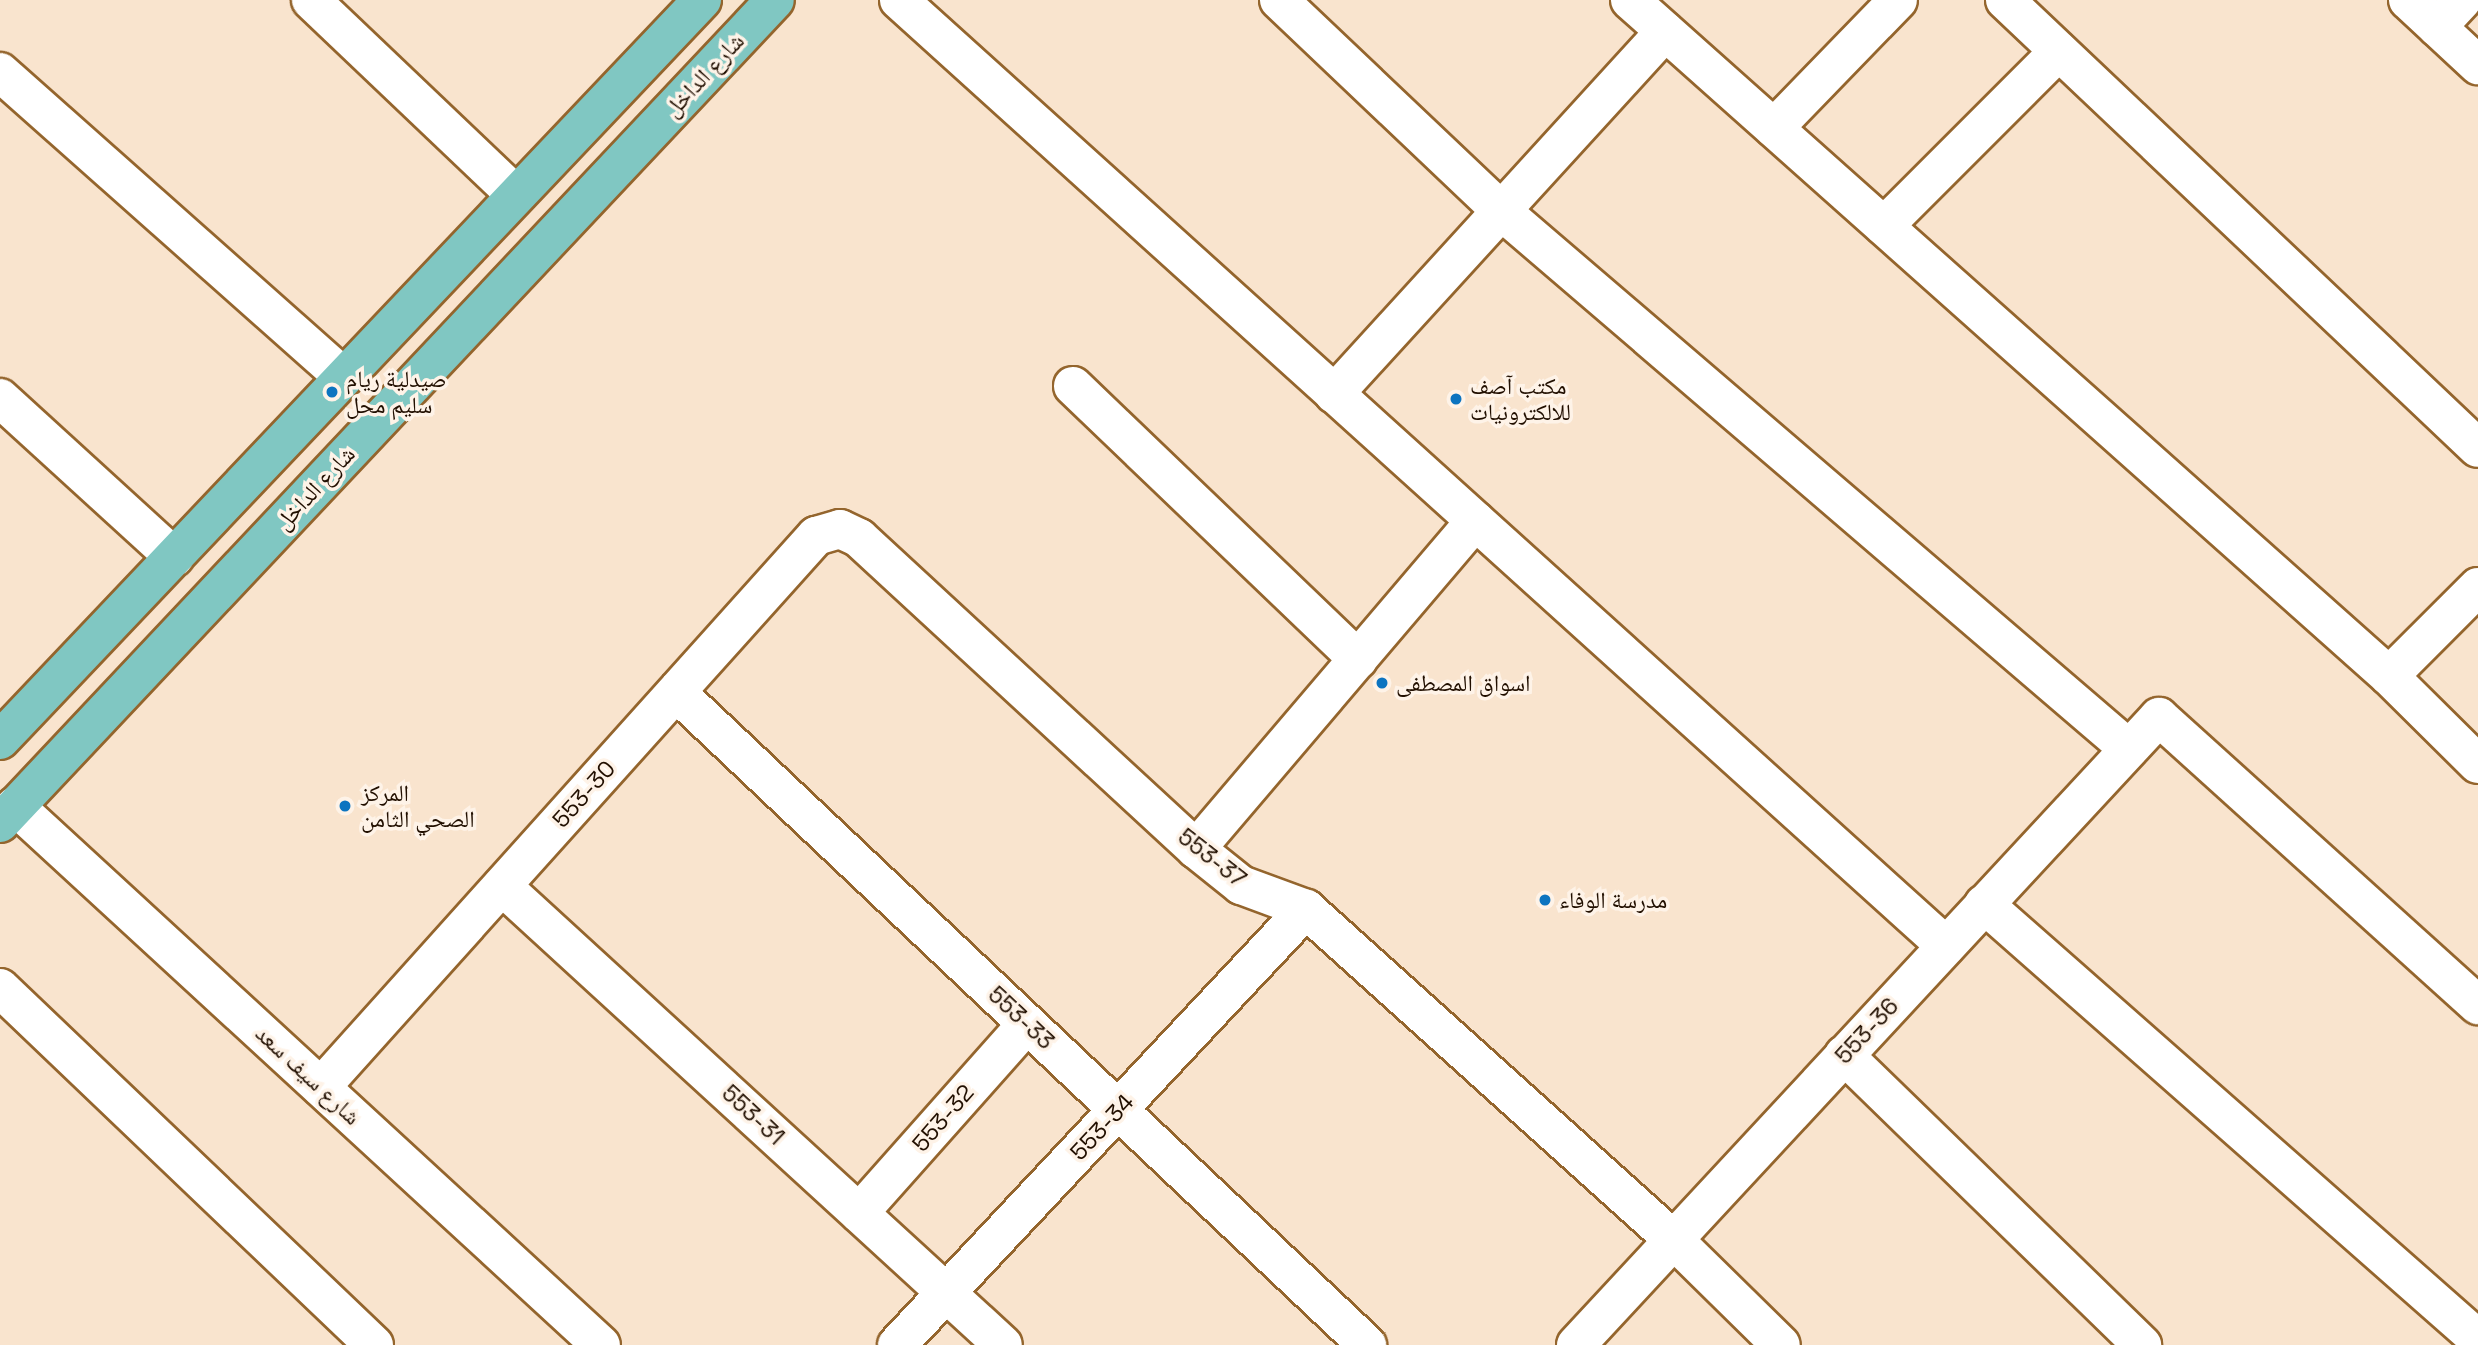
<!DOCTYPE html>
<html>
<head>
<meta charset="utf-8">
<style>
  body { margin:0 }
  #map { position:relative; width:2478px; height:1345px; overflow:hidden; background:#f9e4ce; font-family:"Space Grotesk","Noto Naskh Arabic",sans-serif }
  div>[style] { position:absolute }
  [style*='--x'] { left:calc(var(--x)*1px); top:calc(var(--y)*1px); width:calc(var(--w)*1px); rotate:calc(var(--a)*1deg) }
  .roads { filter:drop-shadow(2px 0 #94652d) drop-shadow(-2px 0 #94652d) drop-shadow(0 2px #94652d) drop-shadow(0 -2px #94652d) }
  .minor>* { height:38px; margin:-19px; padding:0 19px; transform-origin:19px; border-radius:19px; background:#fff }
  .major>* { height:38px; margin:-19px; padding:0 19px; transform-origin:19px; border-radius:19px; background:#80c7c2 }
  .dots>* { width:19px; height:19px; translate:-50% -50%; box-sizing:border-box; border:4px solid #fef3e8; border-radius:50% }
  span { translate:-50% -50%; white-space:nowrap; text-align:center; line-height:1.15; -webkit-text-stroke:7px #fef3e8; paint-order:stroke }
  .street-label { font-size:23px; color:#210f00 }
  .poi-label { font-size:23px; color:#210f00 }
  .left { translate:0 -50%; text-align:left }
</style>
</head>
<body>
<div id="map">
  <div class="roads">
    <div class="minor">
      <div style="--x:311;--y:0;--w:282;--a:43.6"></div>
      <div style="--x:899;--y:0;--w:1411;--a:42.1"></div>
      <div style="--x:1279;--y:0;--w:302;--a:43.5"></div>
      <div style="--x:1498;--y:208;--w:831;--a:40.61"></div>
      <div style="--x:1630;--y:0;--w:1016;--a:41.69"></div>
      <div style="--x:2389;--y:676;--w:125;--a:44.7"></div>
      <div style="--x:2005;--y:0;--w:651;--a:43.45"></div>
      <div style="--x:2408;--y:0;--w:96;--a:42.9"></div>
      <div style="--x:2437;--y:27;--w:37;--a:-47"></div>
      <div style="--x:0;--y:72;--w:458;--a:41.6"></div>
      <div style="--x:1774;--y:128;--w:178;--a:-45.9"></div>
      <div style="--x:1884;--y:226;--w:247;--a:-45"></div>
      <div style="--x:1073;--y:386;--w:395;--a:43.8"></div>
      <div style="--x:1334;--y:394;--w:491;--a:-47.6"></div>
      <div style="--x:0;--y:398;--w:236;--a:42.4"></div>
      <div style="--x:2389;--y:676;--w:126;--a:-45"></div>
      <div style="--x:676;--y:692;--w:951;--a:43.38"></div>
      <div style="--x:15;--y:806;--w:796;--a:42.61"></div>
      <div style="--x:1196;--y:849;--w:431;--a:-49.6"></div>
      <div style="--x:502;--y:886;--w:679;--a:42.49"></div>
      <div style="--x:1984;--y:904;--w:658;--a:41.37"></div>
      <div style="--x:0;--y:988;--w:517;--a:43.67"></div>
      <div style="--x:1844;--y:1055;--w:416;--a:44.2"></div>
      <div style="--x:321;--y:1087;--w:741;--a:-48.06"></div>
      <div style="--x:816;--y:536;--w:25;--a:-16"></div>
      <div style="--x:840;--y:529;--w:21;--a:25"></div>
      <div style="--x:859;--y:538;--w:459;--a:42.7"></div>
      <div style="--x:1196;--y:849;--w:58;--a:38.7"></div>
      <div style="--x:1241;--y:885;--w:69;--a:20.3"></div>
      <div style="--x:1306;--y:909;--w:494;--a:42"></div>
      <div style="--x:1673;--y:1239;--w:151;--a:44.5"></div>
      <div style="--x:859;--y:1213;--w:253;--a:-48.4"></div>
      <div style="--x:897;--y:1345;--w:598;--a:-46.83"></div>
      <div style="--x:1576;--y:1345;--w:857;--a:-47.13"></div>
      <div style="--x:2159;--y:717;--w:430;--a:42.1"></div>
    </div>
    <div class="major">
      <div style="--x:0;--y:740;--w:1020;--a:-46.51"></div>
      <div style="--x:0;--y:823;--w:1130;--a:-46.72"></div>
    </div>
  </div>
  <div class="dots">
    <div style="left:332px;top:392px;background:#0c74c0"></div>
    <div style="left:1456px;top:399px;background:#0c74c0"></div>
    <div style="left:1382px;top:683px;background:#0c74c0"></div>
    <div style="left:345px;top:806px;background:#0c74c0"></div>
    <div style="left:1545px;top:900px;background:#0c74c0"></div>
  </div>
  <div class="street-label">
    <span style="left:704px;top:75px;rotate:-47deg">شارع الداخل</span>
    <span style="left:315px;top:488px;rotate:-47deg">شارع الداخل</span>
    <span style="left:584px;top:794px;rotate:-48deg">553-30</span>
    <span style="left:1212px;top:858px;rotate:38deg">553-37</span>
    <span style="left:1021px;top:1018px;rotate:43deg">553-33</span>
    <span style="left:1867px;top:1031px;rotate:-47deg">553-36</span>
    <span style="left:308px;top:1075px;rotate:43deg">شارع سيف سعد</span>
    <span style="left:753px;top:1115px;rotate:43deg">553-31</span>
    <span style="left:943px;top:1118px;rotate:-49deg">553-32</span>
    <span style="left:1102px;top:1127px;rotate:-47deg">553-34</span>
  </div>
  <div class="poi-label">
    <span class="left" style="left:346px;top:392px">صيدلية ريام<br>سليم محل</span>
    <span class="left" style="left:1470px;top:399px">مكتب آصف<br>للالكترونيات</span>
    <span class="left" style="left:1396px;top:683px">اسواق المصطفى</span>
    <span class="left" style="left:361px;top:806px">المركز<br>الصحي الثامن</span>
    <span class="left" style="left:1559px;top:900px">مدرسة الوفاء</span>
  </div>
</div>
</body>
</html>
